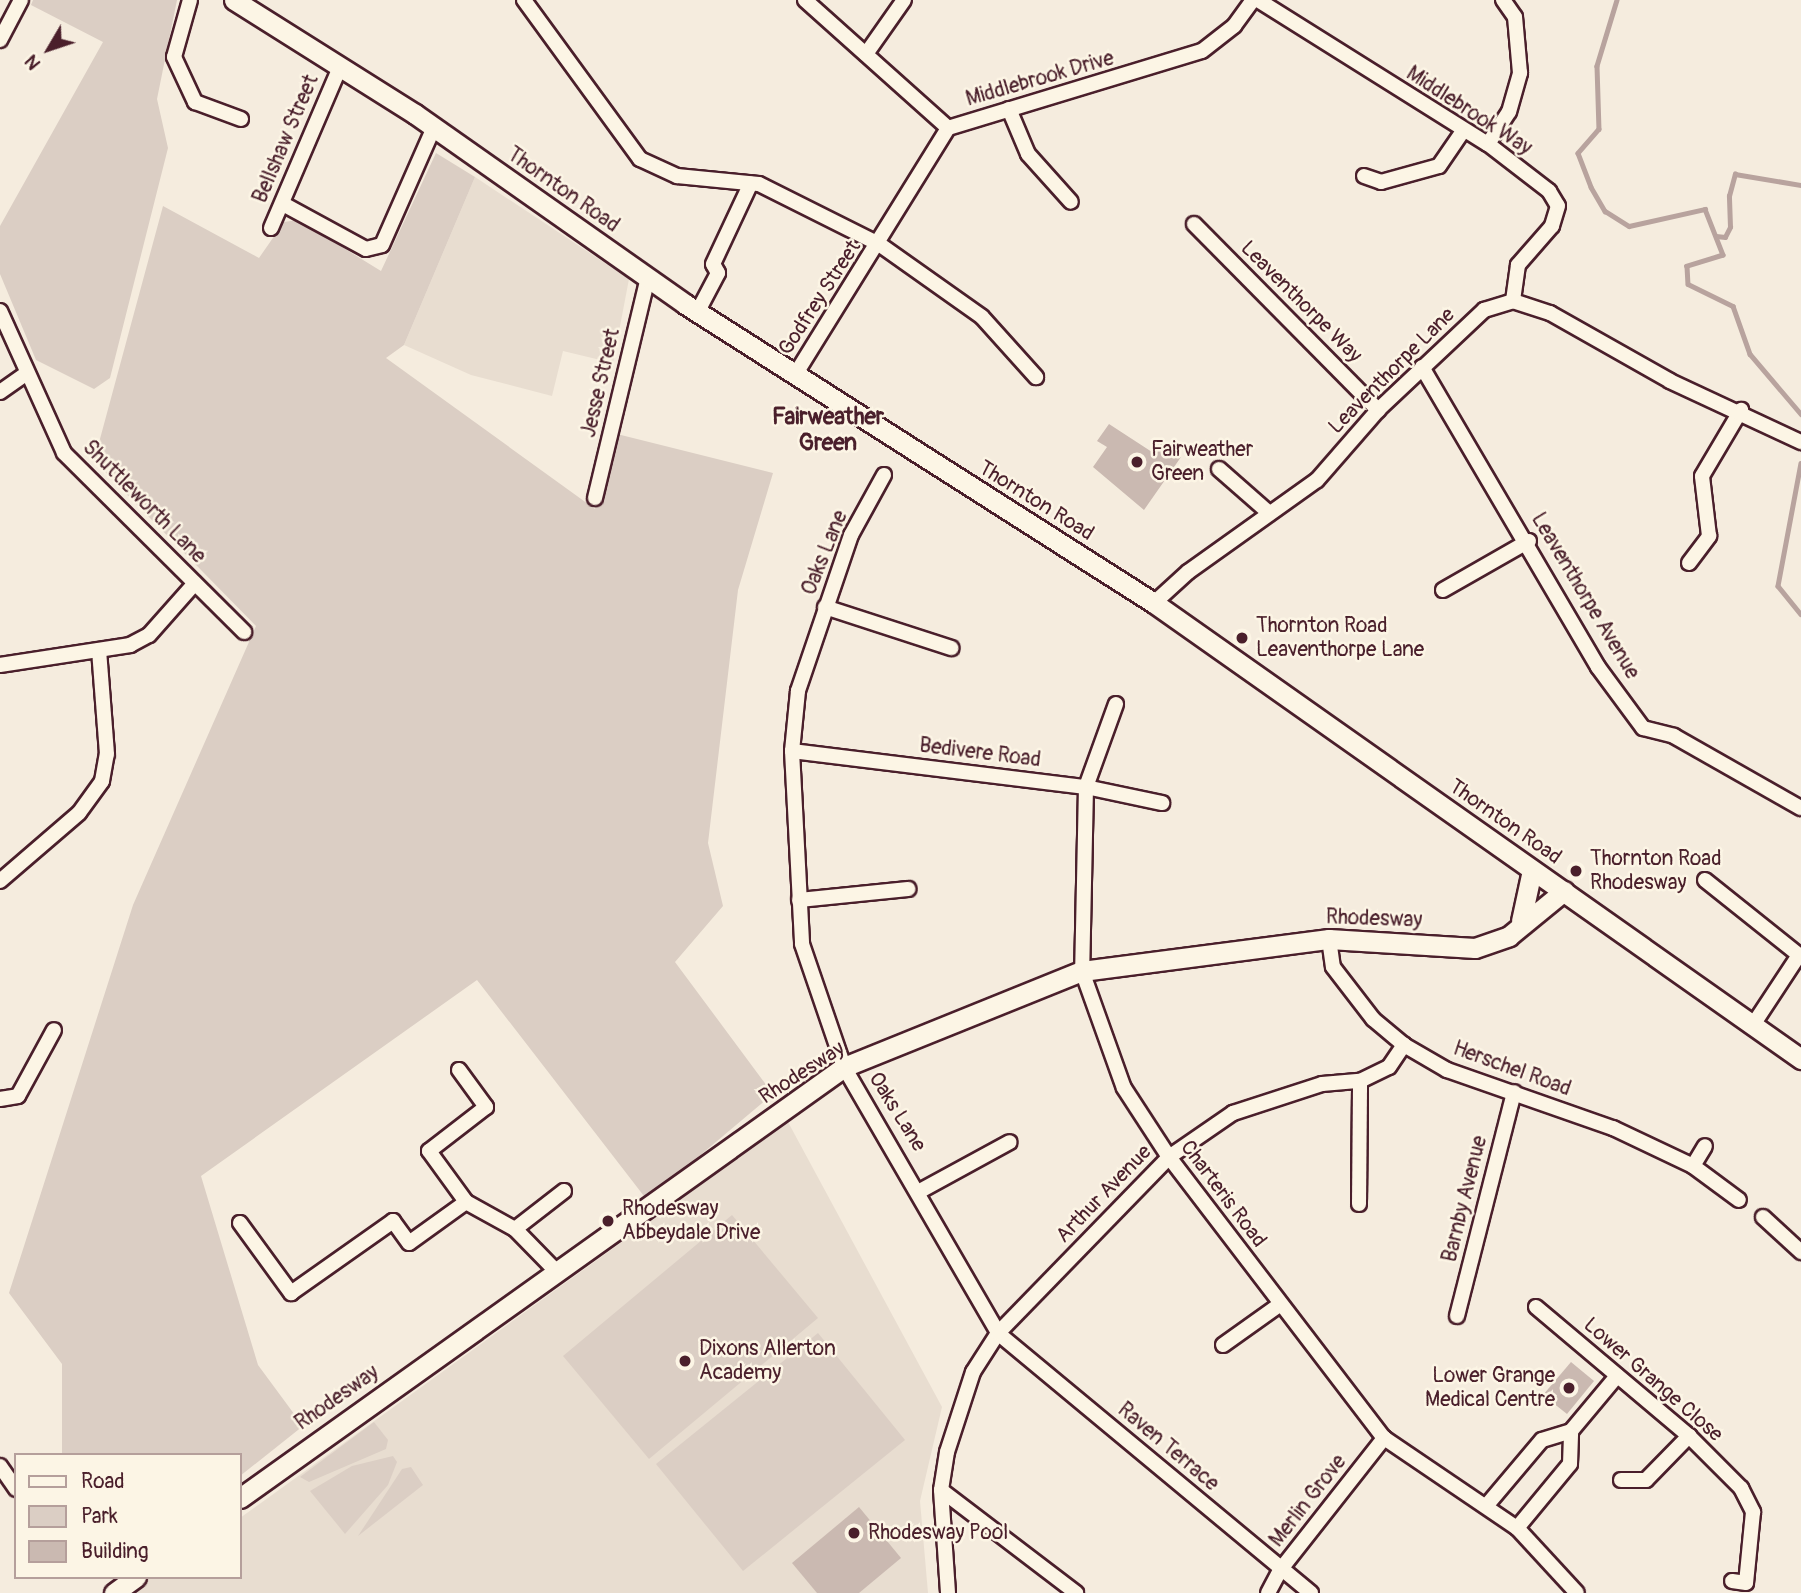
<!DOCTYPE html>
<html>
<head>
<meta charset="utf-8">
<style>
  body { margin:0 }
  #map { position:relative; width:1801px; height:1593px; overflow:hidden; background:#f5ecde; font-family:Pangolin,sans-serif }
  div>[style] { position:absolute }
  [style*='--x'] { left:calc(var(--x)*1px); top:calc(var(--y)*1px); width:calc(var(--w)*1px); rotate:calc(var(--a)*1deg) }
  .built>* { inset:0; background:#e8ddd0 }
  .green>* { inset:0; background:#dbcec4 }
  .stream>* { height:4.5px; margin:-2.25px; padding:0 2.25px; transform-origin:2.25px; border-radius:2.25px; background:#b8a39e }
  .building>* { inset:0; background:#cab9b1 }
  .roads { filter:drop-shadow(2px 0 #4a1f2b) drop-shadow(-2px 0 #4a1f2b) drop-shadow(0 2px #4a1f2b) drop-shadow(0 -2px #4a1f2b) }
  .street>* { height:14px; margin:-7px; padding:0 7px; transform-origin:7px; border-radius:7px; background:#fcf5e5 }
  .secondary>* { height:19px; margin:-9.5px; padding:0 9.5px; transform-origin:9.5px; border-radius:9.5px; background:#fcf5e5 }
  .dots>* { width:19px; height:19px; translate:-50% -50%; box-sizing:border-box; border:4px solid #fcf5e5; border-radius:50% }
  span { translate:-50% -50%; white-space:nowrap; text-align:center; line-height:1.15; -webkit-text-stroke:5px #fcf5e5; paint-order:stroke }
  .street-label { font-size:21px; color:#4a1f2b }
  .poi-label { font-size:21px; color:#4a1f2b }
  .left { translate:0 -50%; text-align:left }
  .right { translate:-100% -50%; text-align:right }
  .neighbourhood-label { font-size:23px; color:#4a1f2b; font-weight:700 }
  .legend { position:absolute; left:14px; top:1453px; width:228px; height:126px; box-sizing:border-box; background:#fcf5e5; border:2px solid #b59f9b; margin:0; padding:9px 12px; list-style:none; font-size:21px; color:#4a1f2b }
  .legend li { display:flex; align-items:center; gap:14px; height:35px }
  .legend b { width:35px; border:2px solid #b59f9b }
  .north { position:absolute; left:14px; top:14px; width:70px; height:70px; -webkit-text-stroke:5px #fcf5e5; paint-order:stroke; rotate:231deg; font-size:19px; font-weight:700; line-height:28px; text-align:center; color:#4a1f2b }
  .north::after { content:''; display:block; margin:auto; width:24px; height:32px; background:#4a1f2b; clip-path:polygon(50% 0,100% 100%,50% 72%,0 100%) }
</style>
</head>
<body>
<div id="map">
  <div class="built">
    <div style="clip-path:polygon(475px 177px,629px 279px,613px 363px,563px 351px,552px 396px,471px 375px,404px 345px)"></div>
    <div style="clip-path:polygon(788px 1122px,942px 1407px,920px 1501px,928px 1593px,129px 1593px,152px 1577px,240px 1577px,240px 1518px)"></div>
  </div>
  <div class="green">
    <div style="clip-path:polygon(33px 0,177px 0,157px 99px,168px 148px,110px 378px,94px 389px,36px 360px,0 274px,0 226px,103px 42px,31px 5px)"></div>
    <div style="clip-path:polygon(436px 153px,475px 177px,404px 345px,386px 358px,595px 509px,617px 434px,773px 473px,738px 590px,708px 843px,723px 906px,675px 962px,773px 1094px,647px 1200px,477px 980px,201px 1176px,258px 1365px,303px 1426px,240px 1476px,240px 1455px,62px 1455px,62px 1364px,9px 1293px,133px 905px,256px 626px,94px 461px,163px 206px,259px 258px,284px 222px,298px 220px,381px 271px)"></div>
    <div style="clip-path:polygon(732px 1215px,818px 1318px,649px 1459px,563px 1356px)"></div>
    <div style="clip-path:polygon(818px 1333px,905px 1440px,743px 1571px,656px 1464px)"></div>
    <div style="clip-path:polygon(374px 1422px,388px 1440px,386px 1449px,309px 1482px,300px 1477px)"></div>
    <div style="clip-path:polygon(393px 1456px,397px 1462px,388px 1485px,345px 1534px,310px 1491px,352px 1466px)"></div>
    <div style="clip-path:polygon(411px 1467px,423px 1485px,358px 1536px,402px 1469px)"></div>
  </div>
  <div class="stream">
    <div style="--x:1617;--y:0;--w:69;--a:106.9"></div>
    <div style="--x:1597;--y:66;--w:63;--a:88.2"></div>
    <div style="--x:1599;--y:129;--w:32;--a:131"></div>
    <div style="--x:1578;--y:153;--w:36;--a:69"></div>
    <div style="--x:1591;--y:187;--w:28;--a:60"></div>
    <div style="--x:1605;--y:211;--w:28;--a:32"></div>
    <div style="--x:1629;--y:226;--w:78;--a:-12.6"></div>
    <div style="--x:1705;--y:209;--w:49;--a:68.6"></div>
    <div style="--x:1723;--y:255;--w:38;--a:163"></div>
    <div style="--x:1687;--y:266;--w:18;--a:87"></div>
    <div style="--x:1688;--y:284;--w:50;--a:26.1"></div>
    <div style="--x:1733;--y:306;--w:51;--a:70.5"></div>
    <div style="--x:1750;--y:354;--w:79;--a:49.6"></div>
    <div style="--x:1716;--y:236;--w:9;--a:6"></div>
    <div style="--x:1725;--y:237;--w:11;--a:-63"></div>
    <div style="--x:1730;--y:227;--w:31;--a:-92"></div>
    <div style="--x:1729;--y:196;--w:23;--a:-75"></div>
    <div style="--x:1735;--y:174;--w:67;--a:9.5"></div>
    <div style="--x:1801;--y:463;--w:125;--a:100.6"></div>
    <div style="--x:1778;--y:586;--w:36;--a:51"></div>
  </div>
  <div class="building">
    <div style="clip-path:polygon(1109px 424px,1152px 452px,1159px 441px,1181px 457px,1144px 510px,1093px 467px,1107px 447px,1097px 441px)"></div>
    <div style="clip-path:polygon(1571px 1362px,1594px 1381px,1567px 1414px,1543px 1395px)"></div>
    <div style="clip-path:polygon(859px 1507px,901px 1558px,859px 1593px,817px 1593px,792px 1563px)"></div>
  </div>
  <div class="roads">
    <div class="street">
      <div style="--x:190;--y:0;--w:59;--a:105.7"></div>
      <div style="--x:174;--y:57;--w:50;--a:65"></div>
      <div style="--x:195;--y:102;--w:49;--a:20.3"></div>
      <div style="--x:524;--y:0;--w:197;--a:53.9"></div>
      <div style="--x:640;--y:159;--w:41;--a:24.7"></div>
      <div style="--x:677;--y:176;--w:82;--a:5.6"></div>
      <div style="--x:759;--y:184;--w:134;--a:26.6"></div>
      <div style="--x:879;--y:244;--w:126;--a:35.3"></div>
      <div style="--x:982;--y:317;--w:81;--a:48"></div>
      <div style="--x:805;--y:0;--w:192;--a:41.8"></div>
      <div style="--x:1258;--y:0;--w:271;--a:32.1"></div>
      <div style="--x:1488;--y:144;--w:77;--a:37.6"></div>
      <div style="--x:1549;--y:191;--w:17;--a:59"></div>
      <div style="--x:1558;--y:206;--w:21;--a:107"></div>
      <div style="--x:1552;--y:226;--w:52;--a:131.1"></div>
      <div style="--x:1518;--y:265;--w:36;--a:98"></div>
      <div style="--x:0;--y:40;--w:45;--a:-62.3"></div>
      <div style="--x:866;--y:54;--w:66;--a:-54.9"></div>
      <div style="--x:1009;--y:109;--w:49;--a:67.1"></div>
      <div style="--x:1028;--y:154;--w:64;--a:48.1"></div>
      <div style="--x:1488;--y:144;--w:38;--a:-57"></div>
      <div style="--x:1509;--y:112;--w:41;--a:-74.2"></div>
      <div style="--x:1520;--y:73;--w:56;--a:-95.1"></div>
      <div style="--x:1515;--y:17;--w:21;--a:-125"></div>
      <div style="--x:1364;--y:176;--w:18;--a:19"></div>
      <div style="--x:1381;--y:182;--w:60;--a:-15.4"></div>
      <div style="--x:1439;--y:166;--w:42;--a:-55.6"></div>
      <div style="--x:283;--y:204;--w:94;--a:28.5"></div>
      <div style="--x:366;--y:249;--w:16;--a:-14"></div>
      <div style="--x:382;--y:245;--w:129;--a:-66.2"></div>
      <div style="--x:1194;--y:224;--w:262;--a:45.3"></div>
      <div style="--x:271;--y:228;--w:175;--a:-66.8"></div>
      <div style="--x:0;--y:311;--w:156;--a:65.7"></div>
      <div style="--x:64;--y:453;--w:254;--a:44.8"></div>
      <div style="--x:698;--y:311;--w:43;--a:-62.2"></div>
      <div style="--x:718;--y:273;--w:10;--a:-119"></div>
      <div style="--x:713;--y:264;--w:89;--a:-64.9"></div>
      <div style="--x:1422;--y:367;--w:348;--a:59.6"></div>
      <div style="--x:1598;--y:667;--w:76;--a:53.6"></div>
      <div style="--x:1643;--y:728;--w:32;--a:14"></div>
      <div style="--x:1674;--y:736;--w:146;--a:29.6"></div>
      <div style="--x:795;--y:375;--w:291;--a:-58.2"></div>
      <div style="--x:948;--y:128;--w:265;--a:-16.9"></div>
      <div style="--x:1202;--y:51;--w:41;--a:-38"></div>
      <div style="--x:1234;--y:26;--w:32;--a:-54"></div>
      <div style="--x:0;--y:392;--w:33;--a:-35"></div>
      <div style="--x:1219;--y:469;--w:67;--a:41.3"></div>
      <div style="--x:884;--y:475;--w:68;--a:118.8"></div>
      <div style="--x:851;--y:535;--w:165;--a:108.8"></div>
      <div style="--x:798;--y:691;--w:60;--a:95.7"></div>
      <div style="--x:792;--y:751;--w:193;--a:87"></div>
      <div style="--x:802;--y:944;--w:130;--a:71.1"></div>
      <div style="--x:844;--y:1067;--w:307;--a:59.9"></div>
      <div style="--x:998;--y:1333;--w:46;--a:122.7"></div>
      <div style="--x:973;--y:1372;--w:84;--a:108"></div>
      <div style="--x:947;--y:1452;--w:38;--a:99"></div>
      <div style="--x:941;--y:1490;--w:103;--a:86.1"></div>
      <div style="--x:595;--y:498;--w:226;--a:-76.5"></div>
      <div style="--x:1689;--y:563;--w:34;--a:-53"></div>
      <div style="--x:1709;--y:536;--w:60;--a:-96.7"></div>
      <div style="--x:1702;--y:476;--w:77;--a:-59.4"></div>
      <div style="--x:1443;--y:590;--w:99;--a:-29.7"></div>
      <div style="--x:1154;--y:603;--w:46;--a:-42.4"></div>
      <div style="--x:1188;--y:572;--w:158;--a:-35.5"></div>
      <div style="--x:1317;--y:480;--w:93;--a:-48.9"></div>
      <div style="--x:1378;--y:410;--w:146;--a:-43.3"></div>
      <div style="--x:1484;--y:310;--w:30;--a:-17"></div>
      <div style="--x:1513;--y:301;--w:39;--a:18"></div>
      <div style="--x:1550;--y:313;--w:138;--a:29.5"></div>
      <div style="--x:1670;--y:381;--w:145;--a:25"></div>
      <div style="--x:825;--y:607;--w:133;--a:18"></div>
      <div style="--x:0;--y:665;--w:132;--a:-8.7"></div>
      <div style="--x:130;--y:645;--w:21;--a:-28"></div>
      <div style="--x:149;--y:635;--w:69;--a:-48.5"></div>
      <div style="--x:1116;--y:704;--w:88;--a:109.9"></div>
      <div style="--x:1086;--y:787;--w:184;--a:91.2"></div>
      <div style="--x:1082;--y:971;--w:124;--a:70.3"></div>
      <div style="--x:1124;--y:1088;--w:82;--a:56.9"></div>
      <div style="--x:1169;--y:1157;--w:354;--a:52.6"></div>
      <div style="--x:1384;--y:1438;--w:161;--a:34.1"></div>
      <div style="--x:1517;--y:1528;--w:88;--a:47.3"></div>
      <div style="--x:792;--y:751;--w:296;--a:7"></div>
      <div style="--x:1086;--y:787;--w:78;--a:11.9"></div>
      <div style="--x:1705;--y:880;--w:120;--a:38.6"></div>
      <div style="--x:1799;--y:955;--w:84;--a:123.3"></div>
      <div style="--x:0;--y:881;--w:104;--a:-40.7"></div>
      <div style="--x:79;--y:813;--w:39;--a:-54"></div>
      <div style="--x:102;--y:781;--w:27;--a:-80"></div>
      <div style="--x:107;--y:754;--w:104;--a:-94.4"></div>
      <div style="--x:799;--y:900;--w:110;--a:-5.8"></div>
      <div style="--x:1329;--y:939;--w:28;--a:82"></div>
      <div style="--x:1333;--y:967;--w:66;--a:52.4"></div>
      <div style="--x:1373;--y:1019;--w:40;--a:40"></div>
      <div style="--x:1404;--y:1045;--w:50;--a:30.2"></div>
      <div style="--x:1447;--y:1070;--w:176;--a:19.3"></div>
      <div style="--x:1613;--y:1128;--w:89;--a:25.4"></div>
      <div style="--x:1693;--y:1166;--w:57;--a:36.5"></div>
      <div style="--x:459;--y:1070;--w:46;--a:53.9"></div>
      <div style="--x:486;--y:1107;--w:72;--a:142.3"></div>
      <div style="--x:429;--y:1151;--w:63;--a:54"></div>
      <div style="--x:466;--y:1202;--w:56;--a:28.9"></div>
      <div style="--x:515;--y:1229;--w:62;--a:45.7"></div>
      <div style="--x:0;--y:1099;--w:18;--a:-9"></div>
      <div style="--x:18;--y:1096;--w:75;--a:-61.4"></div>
      <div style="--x:1693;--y:1166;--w:23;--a:-59"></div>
      <div style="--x:920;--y:1191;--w:102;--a:-28.6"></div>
      <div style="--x:1359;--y:1204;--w:123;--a:-89.5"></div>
      <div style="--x:1763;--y:1217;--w:52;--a:42.6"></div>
      <div style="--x:240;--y:1223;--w:87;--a:53.9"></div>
      <div style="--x:291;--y:1293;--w:125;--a:-35.2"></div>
      <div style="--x:393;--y:1221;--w:27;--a:54"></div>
      <div style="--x:409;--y:1243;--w:70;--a:-35.7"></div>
      <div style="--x:515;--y:1229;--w:62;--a:-37.8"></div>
      <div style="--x:1536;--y:1307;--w:200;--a:40.1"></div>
      <div style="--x:1689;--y:1436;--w:74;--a:45"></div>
      <div style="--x:1741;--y:1488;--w:27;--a:63"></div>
      <div style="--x:1753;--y:1512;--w:71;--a:95.6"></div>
      <div style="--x:1746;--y:1583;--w:14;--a:-172"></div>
      <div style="--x:1457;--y:1316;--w:231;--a:-75.7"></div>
      <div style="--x:1223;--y:1345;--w:69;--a:-35.5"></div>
      <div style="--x:0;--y:1466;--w:28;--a:55"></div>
      <div style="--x:1621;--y:1480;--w:25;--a:0"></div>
      <div style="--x:1646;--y:1480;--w:62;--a:-45.7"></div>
      <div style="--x:941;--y:1490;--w:170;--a:37.3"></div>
      <div style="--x:1487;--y:1505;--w:85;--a:-49.8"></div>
      <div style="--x:1542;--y:1440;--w:30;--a:-17"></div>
      <div style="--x:1571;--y:1431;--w:72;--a:-50.1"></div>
      <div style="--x:1517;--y:1528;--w:83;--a:-50.4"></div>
      <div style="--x:1570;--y:1464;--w:33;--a:-88"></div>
      <div style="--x:1268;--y:1593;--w:27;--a:-62"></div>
      <div style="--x:1281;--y:1569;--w:167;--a:-51.8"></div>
      <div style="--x:1311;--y:1593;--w:407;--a:-140.3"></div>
      <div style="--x:998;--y:1333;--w:245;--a:-45.8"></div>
      <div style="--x:1169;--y:1157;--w:78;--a:-34.5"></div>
      <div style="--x:1233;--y:1113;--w:94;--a:-18"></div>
      <div style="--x:1322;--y:1084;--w:38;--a:-5"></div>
      <div style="--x:1360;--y:1081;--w:32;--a:-26"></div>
      <div style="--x:1389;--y:1067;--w:27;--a:-56"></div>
    </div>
    <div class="secondary">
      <div style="--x:234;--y:0;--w:214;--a:32.2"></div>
      <div style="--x:415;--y:114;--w:330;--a:35.1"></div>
      <div style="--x:685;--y:304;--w:556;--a:32.52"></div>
      <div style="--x:1154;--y:603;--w:792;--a:35.18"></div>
      <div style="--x:1521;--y:921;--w:52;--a:-77.8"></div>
      <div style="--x:240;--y:1498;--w:742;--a:-35.51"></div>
      <div style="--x:844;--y:1067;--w:257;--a:-22"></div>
      <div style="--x:1082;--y:971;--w:249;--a:-7.4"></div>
      <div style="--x:1329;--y:939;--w:146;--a:3.5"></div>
      <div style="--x:1475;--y:948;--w:36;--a:-19"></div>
      <div style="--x:1509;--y:936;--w:71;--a:-39.3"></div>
      <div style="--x:114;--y:1593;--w:27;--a:-36"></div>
    </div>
  </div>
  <div class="dots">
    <div style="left:1137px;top:462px;background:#4a1f2b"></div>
    <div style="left:1242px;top:638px;background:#4a1f2b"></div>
    <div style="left:1576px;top:871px;background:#4a1f2b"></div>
    <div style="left:608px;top:1221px;background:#4a1f2b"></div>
    <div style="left:685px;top:1361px;background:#4a1f2b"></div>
    <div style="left:1569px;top:1388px;background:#4a1f2b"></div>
    <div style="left:854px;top:1533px;background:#4a1f2b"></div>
  </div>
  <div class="street-label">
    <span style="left:1040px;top:79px;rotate:-16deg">Middlebrook Drive</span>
    <span style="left:1469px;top:111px;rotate:33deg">Middlebrook Way</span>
    <span style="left:286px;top:139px;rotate:-67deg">Bellshaw Street</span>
    <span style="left:563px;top:190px;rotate:35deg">Thornton Road</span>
    <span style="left:820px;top:298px;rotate:-57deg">Godfrey Street</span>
    <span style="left:1301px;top:302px;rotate:45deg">Leaventhorpe Way</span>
    <span style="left:1392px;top:371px;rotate:-45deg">Leaventhorpe Lane</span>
    <span style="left:601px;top:383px;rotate:-77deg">Jesse Street</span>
    <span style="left:1036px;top:501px;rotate:32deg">Thornton Road</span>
    <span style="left:144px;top:502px;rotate:45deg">Shuttleworth Lane</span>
    <span style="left:825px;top:553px;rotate:-68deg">Oaks Lane</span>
    <span style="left:1585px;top:596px;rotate:59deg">Leaventhorpe Avenue</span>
    <span style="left:980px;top:753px;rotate:7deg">Bedivere Road</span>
    <span style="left:1505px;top:822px;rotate:35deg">Thornton Road</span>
    <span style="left:1374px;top:919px;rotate:2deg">Rhodesway</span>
    <span style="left:1512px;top:1069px;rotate:20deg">Herschel Road</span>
    <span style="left:802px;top:1073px;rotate:-33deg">Rhodesway</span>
    <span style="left:897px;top:1112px;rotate:58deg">Oaks Lane</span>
    <span style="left:1104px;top:1194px;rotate:-46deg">Arthur Avenue</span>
    <span style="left:1223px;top:1194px;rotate:53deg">Charteris Road</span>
    <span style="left:1465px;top:1199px;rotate:-76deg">Barnby Avenue</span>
    <span style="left:1653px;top:1380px;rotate:41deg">Lower Grange Close</span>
    <span style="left:337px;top:1398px;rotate:-35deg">Rhodesway</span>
    <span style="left:1168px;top:1447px;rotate:40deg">Raven Terrace</span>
    <span style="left:1308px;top:1501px;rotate:-52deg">Merlin Grove</span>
  </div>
  <div class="poi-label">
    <span class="left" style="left:1151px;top:462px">Fairweather<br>Green</span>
    <span class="left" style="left:1256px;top:638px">Thornton Road<br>Leaventhorpe Lane</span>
    <span class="left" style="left:1590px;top:871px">Thornton Road<br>Rhodesway</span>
    <span class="left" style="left:622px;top:1221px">Rhodesway<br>Abbeydale Drive</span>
    <span class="left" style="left:699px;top:1361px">Dixons Allerton<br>Academy</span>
    <span class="right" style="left:1555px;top:1388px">Lower Grange<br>Medical Centre</span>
    <span class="left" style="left:868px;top:1533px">Rhodesway Pool</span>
  </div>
  <div class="neighbourhood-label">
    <span style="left:828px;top:430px">Fairweather<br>Green</span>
  </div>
  <ul class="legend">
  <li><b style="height:9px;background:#fcf5e5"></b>Road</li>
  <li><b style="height:19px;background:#dbcec4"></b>Park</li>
  <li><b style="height:19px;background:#cab9b1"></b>Building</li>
  </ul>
  <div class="north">N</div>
</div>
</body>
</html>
